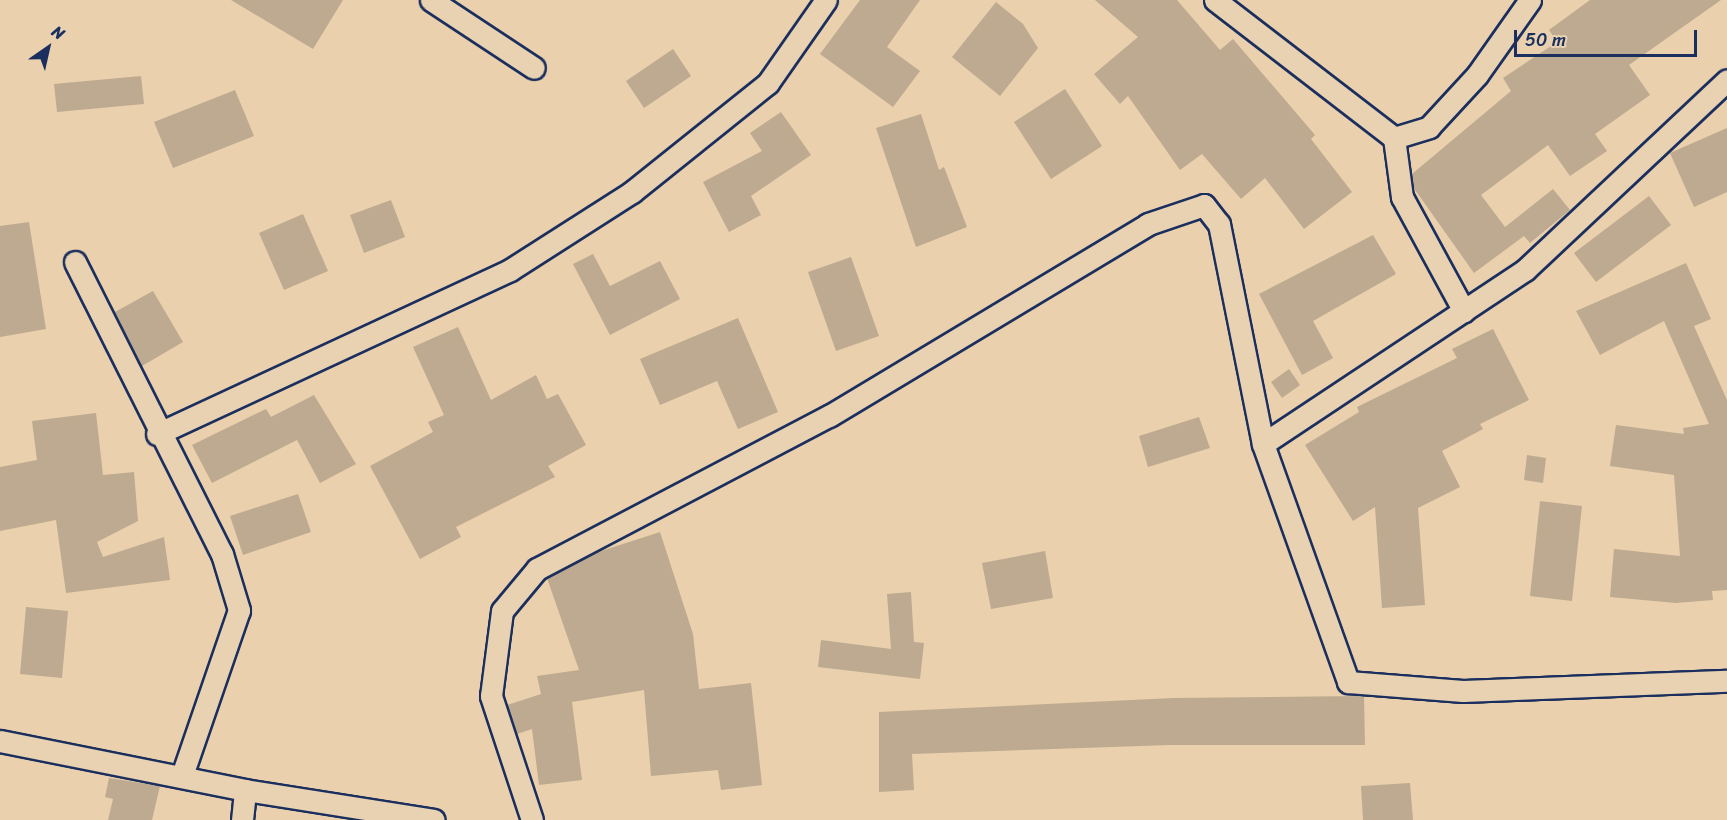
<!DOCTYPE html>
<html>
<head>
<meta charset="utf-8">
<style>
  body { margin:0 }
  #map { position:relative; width:1727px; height:820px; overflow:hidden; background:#ead0ac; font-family:Sriracha,sans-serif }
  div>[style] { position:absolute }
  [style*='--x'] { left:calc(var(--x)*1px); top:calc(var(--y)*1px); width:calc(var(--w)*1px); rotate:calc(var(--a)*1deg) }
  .building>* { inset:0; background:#bdaa90 }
  .roads { filter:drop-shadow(2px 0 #1b2f5e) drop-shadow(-2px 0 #1b2f5e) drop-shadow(0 2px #1b2f5e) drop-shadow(0 -2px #1b2f5e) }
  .street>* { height:21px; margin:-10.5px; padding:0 10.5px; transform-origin:10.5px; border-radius:10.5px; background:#e9d2b2 }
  span { translate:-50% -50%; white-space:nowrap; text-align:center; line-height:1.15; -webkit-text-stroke:6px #e9d2b2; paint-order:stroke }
  .north { position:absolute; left:18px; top:18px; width:60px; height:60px; -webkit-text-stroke:4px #e9d2b2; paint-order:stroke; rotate:34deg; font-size:16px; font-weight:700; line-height:24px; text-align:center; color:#1b2f5e }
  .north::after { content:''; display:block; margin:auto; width:21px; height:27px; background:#1b2f5e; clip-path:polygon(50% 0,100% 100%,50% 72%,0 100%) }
  .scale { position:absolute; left:1514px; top:30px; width:183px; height:27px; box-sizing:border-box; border:3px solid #1b2f5e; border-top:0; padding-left:8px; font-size:18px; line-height:21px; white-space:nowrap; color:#1b2f5e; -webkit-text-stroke:4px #e9d2b2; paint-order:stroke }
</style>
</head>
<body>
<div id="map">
  <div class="building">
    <div style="clip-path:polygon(231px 0,343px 0,313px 49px)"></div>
    <div style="clip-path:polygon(860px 0,920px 0,887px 47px,920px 71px,893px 107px,820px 54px)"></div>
    <div style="clip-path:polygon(1095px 0,1177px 0,1220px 50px,1233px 39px,1315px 135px,1311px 139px,1352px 192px,1304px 229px,1265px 178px,1241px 199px,1202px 154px,1180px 170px,1128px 96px,1120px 104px,1094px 74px,1138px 37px)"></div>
    <div style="clip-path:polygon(1590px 0,1721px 0,1629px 65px,1650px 95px,1595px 134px,1607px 151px,1570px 176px,1548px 145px,1481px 195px,1505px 227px,1553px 189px,1570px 210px,1530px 243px,1524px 236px,1474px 273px,1413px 187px,1412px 174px,1511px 91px,1503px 78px,1557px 42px,1549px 30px)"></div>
    <div style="clip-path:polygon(996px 2px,1023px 24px,1038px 48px,1000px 96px,952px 57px)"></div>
    <div style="clip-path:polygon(673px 49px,691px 76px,644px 108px,626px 81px)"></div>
    <div style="clip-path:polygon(141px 76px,144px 104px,57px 112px,54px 84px)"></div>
    <div style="clip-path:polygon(1065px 89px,1102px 146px,1051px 179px,1014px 122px)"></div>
    <div style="clip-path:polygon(235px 90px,254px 136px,173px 168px,154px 122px)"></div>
    <div style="clip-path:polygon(781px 112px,811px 155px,751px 196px,761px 215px,729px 232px,703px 182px,762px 151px,750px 133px)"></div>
    <div style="clip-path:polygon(921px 114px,939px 170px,944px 167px,967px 227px,916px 247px,876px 128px)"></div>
    <div style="clip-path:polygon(1727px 128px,1727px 192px,1694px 207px,1670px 153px)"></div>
    <div style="clip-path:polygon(1649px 196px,1671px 225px,1596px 282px,1574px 253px)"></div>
    <div style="clip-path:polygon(391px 200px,405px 237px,364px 253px,350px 215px)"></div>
    <div style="clip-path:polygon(303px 214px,328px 271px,284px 290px,259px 233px)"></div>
    <div style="clip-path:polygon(29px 222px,46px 329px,0 337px,0 226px)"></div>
    <div style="clip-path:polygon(1373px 235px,1396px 274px,1313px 321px,1333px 358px,1302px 375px,1259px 294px)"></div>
    <div style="clip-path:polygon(593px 254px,610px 286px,660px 261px,680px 299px,610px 335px,573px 264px)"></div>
    <div style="clip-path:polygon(851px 257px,879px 336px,836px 351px,808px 272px)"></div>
    <div style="clip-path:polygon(1686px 263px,1711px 319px,1694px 326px,1727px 400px,1727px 590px,1712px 591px,1713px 600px,1676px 603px,1610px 597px,1614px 549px,1680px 556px,1674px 475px,1610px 466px,1616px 425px,1684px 434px,1683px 428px,1709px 424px,1664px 321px,1600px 355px,1576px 311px)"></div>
    <div style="clip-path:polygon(153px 291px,183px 342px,142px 366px,115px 312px)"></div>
    <div style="clip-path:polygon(738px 318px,778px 412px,738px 429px,717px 381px,660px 405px,640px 359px)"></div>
    <div style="clip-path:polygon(458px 327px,491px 400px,536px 375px,547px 399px,558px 394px,586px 445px,548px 466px,555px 477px,456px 527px,461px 537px,420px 559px,370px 466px,433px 432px,428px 422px,444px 415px,413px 347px)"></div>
    <div style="clip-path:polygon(1493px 329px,1529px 400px,1480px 424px,1483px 429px,1442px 451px,1460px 487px,1418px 508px,1425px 605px,1382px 608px,1375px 507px,1353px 521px,1305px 445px,1359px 412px,1357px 407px,1457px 358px,1452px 349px)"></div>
    <div style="clip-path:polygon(1289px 369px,1300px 385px,1282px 398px,1271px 382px)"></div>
    <div style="clip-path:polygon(314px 395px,356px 464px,320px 483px,297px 440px,212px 483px,192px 445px,266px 409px,271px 417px)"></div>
    <div style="clip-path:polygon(96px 413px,103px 475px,134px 472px,138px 521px,97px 542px,103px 557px,164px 537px,170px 580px,66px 593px,56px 520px,0 531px,0 467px,37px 460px,32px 421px)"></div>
    <div style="clip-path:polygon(1199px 417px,1210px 448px,1148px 467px,1139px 436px)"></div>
    <div style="clip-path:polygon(1527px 455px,1546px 458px,1543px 483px,1524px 480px)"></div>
    <div style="clip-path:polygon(298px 494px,311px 532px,243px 555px,230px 516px)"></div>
    <div style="clip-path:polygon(1540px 501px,1582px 506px,1572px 601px,1530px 596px)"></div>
    <div style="clip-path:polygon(660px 532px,693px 634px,699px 689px,751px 683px,762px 785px,721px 790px,718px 770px,651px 776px,644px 690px,572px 702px,582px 780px,539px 785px,532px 729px,517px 734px,507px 705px,541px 694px,537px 676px,579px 670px,547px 578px,595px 553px)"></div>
    <div style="clip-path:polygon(1045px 551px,1053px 598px,991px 609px,982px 563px)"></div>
    <div style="clip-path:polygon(911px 592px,914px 642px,924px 643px,920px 679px,818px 667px,821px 640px,891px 649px,887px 594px)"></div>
    <div style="clip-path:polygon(26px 607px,68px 611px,62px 678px,20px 674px)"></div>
    <div style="clip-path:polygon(1364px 696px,1365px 745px,1170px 745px,912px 754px,914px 790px,879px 792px,879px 712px,1173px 698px)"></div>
    <div style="clip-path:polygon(109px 778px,160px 786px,152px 820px,108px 820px,113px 799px,105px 797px)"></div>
    <div style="clip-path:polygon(1410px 783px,1413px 820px,1363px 820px,1361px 786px)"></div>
  </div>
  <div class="roads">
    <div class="street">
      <div style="--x:431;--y:0;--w:123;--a:33.4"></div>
      <div style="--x:1215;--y:0;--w:226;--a:37.6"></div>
      <div style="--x:1394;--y:138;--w:37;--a:-17"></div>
      <div style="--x:1429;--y:127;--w:71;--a:-47.3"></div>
      <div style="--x:1477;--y:75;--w:92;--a:-54.8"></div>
      <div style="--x:1394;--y:138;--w:60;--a:82.3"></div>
      <div style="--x:1402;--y:197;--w:130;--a:61.5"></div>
      <div style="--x:75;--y:262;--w:327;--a:63.3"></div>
      <div style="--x:222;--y:554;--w:59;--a:73.1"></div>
      <div style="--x:239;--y:610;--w:176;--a:109"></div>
      <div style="--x:157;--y:434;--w:389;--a:-24.9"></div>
      <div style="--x:510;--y:270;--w:145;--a:-32.6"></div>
      <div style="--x:632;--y:192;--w:174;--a:-38.7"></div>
      <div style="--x:768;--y:83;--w:101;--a:-55.1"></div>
      <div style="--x:1263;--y:444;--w:315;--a:-33.6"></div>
      <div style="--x:1525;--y:270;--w:277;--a:-43.2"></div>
      <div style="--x:0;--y:741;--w:250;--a:11.3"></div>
      <div style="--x:245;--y:790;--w:191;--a:9"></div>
      <div style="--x:242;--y:820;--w:30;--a:-84"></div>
      <div style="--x:532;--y:820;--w:131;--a:-108.3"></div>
      <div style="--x:491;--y:696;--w:86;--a:-82.6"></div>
      <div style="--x:502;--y:611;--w:55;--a:-50.2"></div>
      <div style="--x:537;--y:569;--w:330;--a:-27.7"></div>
      <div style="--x:829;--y:416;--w:372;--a:-31"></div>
      <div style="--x:1148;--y:224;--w:59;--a:-18.7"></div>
      <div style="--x:1204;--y:205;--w:24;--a:52"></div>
      <div style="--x:1219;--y:224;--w:224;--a:78.7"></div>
      <div style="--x:1263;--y:444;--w:253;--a:70.3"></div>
      <div style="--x:1348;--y:682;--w:115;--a:4.5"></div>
      <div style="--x:1463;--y:691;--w:264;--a:-2.2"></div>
    </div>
  </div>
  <div class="north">N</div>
  <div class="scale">50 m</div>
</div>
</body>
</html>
